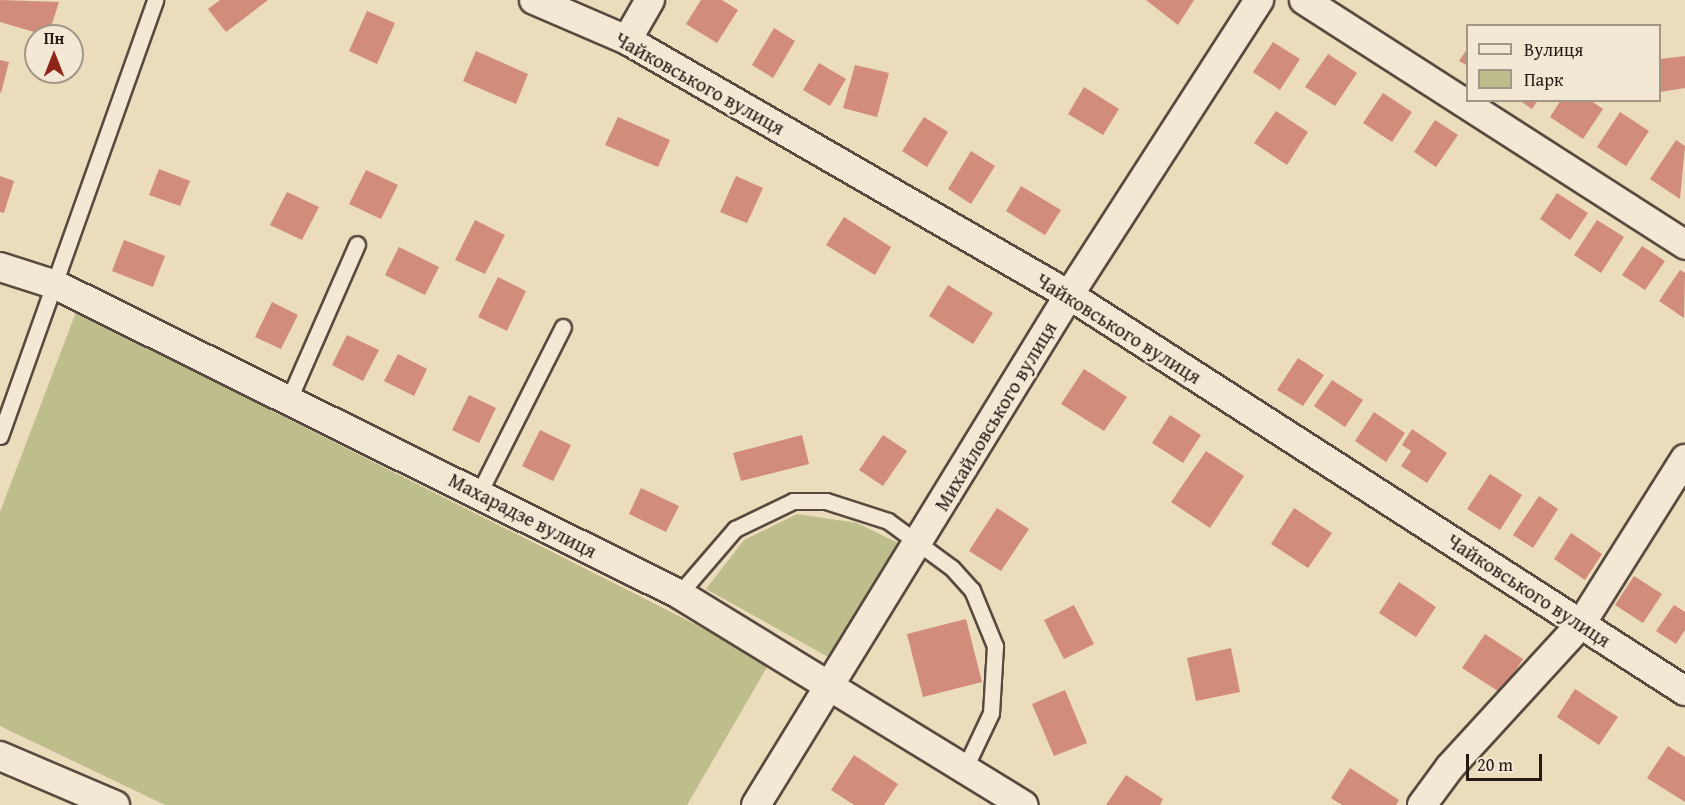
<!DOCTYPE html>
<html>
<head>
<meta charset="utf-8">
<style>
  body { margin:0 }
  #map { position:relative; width:1685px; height:805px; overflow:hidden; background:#ebdcbc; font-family:"Gentium Book Plus",serif }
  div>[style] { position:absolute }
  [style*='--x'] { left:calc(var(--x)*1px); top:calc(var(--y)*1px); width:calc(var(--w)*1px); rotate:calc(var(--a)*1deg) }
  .green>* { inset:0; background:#bebe8c }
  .building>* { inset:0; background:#d18c7a }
  .roads { filter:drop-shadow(2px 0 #584a3f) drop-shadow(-2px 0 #584a3f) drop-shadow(0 2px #584a3f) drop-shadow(0 -2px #584a3f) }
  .service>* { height:15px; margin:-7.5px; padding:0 7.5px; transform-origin:7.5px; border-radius:7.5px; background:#f2e8d3 }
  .minor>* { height:28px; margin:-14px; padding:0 14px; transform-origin:14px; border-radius:14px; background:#f2e8d3 }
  span { translate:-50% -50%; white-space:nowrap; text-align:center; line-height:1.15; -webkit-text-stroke:5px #f2e8d3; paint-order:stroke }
  .street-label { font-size:20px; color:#271a15 }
  .legend { position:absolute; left:1466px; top:24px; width:195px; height:78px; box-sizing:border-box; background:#f2e8d3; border:2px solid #a19687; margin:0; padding:8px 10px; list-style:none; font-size:18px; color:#271a15 }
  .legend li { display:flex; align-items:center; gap:12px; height:30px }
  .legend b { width:30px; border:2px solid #a19687 }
  .north { position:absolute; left:24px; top:24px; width:60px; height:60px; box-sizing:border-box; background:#f2e8d3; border:2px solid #a19687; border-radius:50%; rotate:0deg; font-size:16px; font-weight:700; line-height:24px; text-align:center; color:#271a15 }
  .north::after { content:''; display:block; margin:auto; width:21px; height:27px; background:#8f2418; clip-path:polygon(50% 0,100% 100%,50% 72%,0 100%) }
  .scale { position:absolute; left:1466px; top:754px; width:76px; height:27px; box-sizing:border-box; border:3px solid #271a15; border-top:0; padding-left:8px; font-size:18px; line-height:21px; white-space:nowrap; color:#271a15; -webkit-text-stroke:4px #f2e8d3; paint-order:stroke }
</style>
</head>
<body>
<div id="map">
  <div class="green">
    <div style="clip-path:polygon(76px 312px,770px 662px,687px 805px,165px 805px,0 726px,0 512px)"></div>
    <div style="clip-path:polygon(797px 514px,857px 523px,900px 544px,830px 658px,706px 589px,744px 540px)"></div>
  </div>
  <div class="building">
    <div style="clip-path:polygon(0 0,59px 2px,48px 36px,0 22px)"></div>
    <div style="clip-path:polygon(220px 0,268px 0,226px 32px,208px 9px)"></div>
    <div style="clip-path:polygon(701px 0,722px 0,738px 10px,717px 43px,686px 24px)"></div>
    <div style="clip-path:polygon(1146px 0,1194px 0,1178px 25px)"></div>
    <div style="clip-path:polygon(367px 11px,395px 23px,377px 64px,349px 51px)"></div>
    <div style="clip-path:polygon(774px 28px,795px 41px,773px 78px,752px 65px)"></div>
    <div style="clip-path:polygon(1273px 42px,1300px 59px,1280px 90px,1253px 72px)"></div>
    <div style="clip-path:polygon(1468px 48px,1468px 66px,1459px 61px)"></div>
    <div style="clip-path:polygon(476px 51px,528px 74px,516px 104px,463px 81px)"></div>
    <div style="clip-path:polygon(1328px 54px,1357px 73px,1335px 106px,1305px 87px)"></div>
    <div style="clip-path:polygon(1685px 56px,1685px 88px,1660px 92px,1660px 59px)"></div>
    <div style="clip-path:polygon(0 60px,9px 62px,1px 93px,0 92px)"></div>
    <div style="clip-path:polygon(819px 63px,846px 79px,830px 106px,803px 90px)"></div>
    <div style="clip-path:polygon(855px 65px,889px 73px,877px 117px,843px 108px)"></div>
    <div style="clip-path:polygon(1084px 87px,1119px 109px,1103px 135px,1068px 114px)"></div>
    <div style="clip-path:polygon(1383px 93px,1412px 112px,1392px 142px,1363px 123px)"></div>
    <div style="clip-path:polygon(1519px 100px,1538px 100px,1532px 109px)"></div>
    <div style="clip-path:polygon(1561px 100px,1590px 100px,1603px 109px,1583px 139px,1550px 117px)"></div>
    <div style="clip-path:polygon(1276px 111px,1308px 132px,1287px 165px,1254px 143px)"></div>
    <div style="clip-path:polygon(1620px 112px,1649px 131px,1626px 166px,1597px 147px)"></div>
    <div style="clip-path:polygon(618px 117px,670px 140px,658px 167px,605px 145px)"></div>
    <div style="clip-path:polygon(924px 117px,948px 132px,927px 167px,902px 151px)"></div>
    <div style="clip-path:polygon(1435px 120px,1458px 135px,1436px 167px,1414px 152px)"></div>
    <div style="clip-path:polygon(1676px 140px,1685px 146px,1680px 199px,1650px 179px)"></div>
    <div style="clip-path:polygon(971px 151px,995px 166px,971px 204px,948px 189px)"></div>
    <div style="clip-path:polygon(159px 169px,190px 181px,180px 206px,149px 195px)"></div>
    <div style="clip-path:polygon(366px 170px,398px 185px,381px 219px,349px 204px)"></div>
    <div style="clip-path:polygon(0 176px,14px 181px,4px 213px,0 212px)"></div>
    <div style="clip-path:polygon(736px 176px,763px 188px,747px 223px,720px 212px)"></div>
    <div style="clip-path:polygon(1021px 186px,1061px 210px,1045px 235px,1006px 211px)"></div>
    <div style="clip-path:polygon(287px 192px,319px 207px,302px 240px,270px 225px)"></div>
    <div style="clip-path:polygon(1557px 193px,1588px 213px,1570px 240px,1540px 219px)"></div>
    <div style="clip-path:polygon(844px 217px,891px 247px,875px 275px,826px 245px)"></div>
    <div style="clip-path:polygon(475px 220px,505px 235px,485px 274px,455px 260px)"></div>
    <div style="clip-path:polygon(1597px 220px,1624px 237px,1601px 273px,1574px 255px)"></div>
    <div style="clip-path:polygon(124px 240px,165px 256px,153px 287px,112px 271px)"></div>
    <div style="clip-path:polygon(1642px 246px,1665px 261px,1645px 290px,1622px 275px)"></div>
    <div style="clip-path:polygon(399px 247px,439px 267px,425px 295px,385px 275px)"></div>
    <div style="clip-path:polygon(1680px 270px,1685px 273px,1684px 318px,1659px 301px)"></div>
    <div style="clip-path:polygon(498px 277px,526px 291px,507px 331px,478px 317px)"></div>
    <div style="clip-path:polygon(948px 285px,993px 313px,973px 344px,929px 316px)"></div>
    <div style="clip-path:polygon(272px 302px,298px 315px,281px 349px,255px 337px)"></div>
    <div style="clip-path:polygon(347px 335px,379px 350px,363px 381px,332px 365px)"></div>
    <div style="clip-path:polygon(398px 354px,427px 369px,414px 396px,384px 381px)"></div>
    <div style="clip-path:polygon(1298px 358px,1324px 375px,1303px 406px,1277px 390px)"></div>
    <div style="clip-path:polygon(1084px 369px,1127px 397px,1104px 431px,1061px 404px)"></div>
    <div style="clip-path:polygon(1332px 380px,1363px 400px,1345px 427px,1314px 406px)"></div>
    <div style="clip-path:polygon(469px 395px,496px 408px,479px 443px,452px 430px)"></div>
    <div style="clip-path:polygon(1374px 412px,1405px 433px,1386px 462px,1355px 441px)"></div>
    <div style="clip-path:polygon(1170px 415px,1201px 435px,1183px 463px,1152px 443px)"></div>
    <div style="clip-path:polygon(1412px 429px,1447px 453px,1427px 483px,1401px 466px,1411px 451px,1402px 445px)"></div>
    <div style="clip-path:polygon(540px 430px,571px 445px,553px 481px,522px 466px)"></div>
    <div style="clip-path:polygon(802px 435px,809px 464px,741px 481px,733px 453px)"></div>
    <div style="clip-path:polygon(883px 435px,907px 451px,883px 486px,859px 470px)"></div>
    <div style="clip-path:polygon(1206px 451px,1244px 476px,1210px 528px,1171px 502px)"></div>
    <div style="clip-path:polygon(1490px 474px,1522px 495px,1500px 530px,1467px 509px)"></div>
    <div style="clip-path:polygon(641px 488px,679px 506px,666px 532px,629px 514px)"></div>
    <div style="clip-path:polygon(1539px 496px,1558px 509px,1533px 548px,1513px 535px)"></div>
    <div style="clip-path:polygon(997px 508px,1029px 529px,1001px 571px,969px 551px)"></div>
    <div style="clip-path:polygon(1294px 508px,1332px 533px,1308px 568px,1271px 544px)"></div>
    <div style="clip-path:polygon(1571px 533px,1602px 554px,1585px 580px,1554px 559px)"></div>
    <div style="clip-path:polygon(1634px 576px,1662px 594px,1643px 623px,1615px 605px)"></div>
    <div style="clip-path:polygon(1399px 582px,1436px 607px,1416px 637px,1379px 613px)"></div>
    <div style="clip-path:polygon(1074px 605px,1094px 644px,1064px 659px,1044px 620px)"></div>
    <div style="clip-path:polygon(1674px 605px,1685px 612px,1685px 630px,1676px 644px,1656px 631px)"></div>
    <div style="clip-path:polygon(966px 619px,982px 682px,923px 697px,907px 634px)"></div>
    <div style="clip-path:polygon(1485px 634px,1523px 659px,1501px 693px,1462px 668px)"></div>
    <div style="clip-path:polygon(1231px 648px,1240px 692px,1196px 701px,1187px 658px)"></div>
    <div style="clip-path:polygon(1575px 689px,1618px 717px,1599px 745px,1557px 717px)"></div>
    <div style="clip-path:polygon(1065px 690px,1087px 743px,1054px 756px,1032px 704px)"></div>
    <div style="clip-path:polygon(1668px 746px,1685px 757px,1685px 802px,1647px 778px)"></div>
    <div style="clip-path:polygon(854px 755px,898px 784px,884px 805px,854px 805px,831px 790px)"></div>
    <div style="clip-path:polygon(1350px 768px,1399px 800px,1396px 805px,1342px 805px,1331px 798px)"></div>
    <div style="clip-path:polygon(1126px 775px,1163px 799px,1160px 805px,1106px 805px)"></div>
  </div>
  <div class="roads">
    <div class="service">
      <div style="--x:289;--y:399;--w:169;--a:-66.3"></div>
      <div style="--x:0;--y:436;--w:463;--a:-70.4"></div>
      <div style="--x:479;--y:493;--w:186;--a:-63.2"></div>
      <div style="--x:679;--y:594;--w:86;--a:-49.3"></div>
      <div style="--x:735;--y:529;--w:64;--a:-25.8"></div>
      <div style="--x:793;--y:501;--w:33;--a:0"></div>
      <div style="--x:826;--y:501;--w:65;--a:17.9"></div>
      <div style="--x:888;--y:521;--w:79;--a:36.3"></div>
      <div style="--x:952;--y:568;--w:30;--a:48"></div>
      <div style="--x:972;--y:590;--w:61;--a:67.7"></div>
      <div style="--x:995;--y:646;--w:67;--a:93.4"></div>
      <div style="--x:991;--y:713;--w:61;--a:115.3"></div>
    </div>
    <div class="minor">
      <div style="--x:534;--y:0;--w:101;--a:23.3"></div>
      <div style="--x:627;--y:40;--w:510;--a:29.98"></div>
      <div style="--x:1069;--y:295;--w:732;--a:32.74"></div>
      <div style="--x:1304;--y:0;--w:453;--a:32.7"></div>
      <div style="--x:627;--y:40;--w:46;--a:-60.1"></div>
      <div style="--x:0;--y:267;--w:59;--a:17.8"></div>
      <div style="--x:56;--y:285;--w:695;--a:26.38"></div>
      <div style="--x:679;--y:594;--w:404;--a:31.5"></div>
      <div style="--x:0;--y:756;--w:125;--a:23.1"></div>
      <div style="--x:756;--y:805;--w:598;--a:-58.46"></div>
      <div style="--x:1069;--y:295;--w:351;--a:-57.2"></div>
      <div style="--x:1422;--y:805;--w:47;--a:-53.6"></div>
      <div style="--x:1450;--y:767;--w:194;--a:-47.5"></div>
      <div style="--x:1581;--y:624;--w:195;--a:-57.8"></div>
    </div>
  </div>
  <div class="street-label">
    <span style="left:700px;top:83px;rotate:29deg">Чайковського вулиця</span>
    <span style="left:1119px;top:328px;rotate:32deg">Чайковського вулиця</span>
    <span style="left:995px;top:416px;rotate:-59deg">Михайловського вулиця</span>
    <span style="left:523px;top:515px;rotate:27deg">Махарадзе вулиця</span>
    <span style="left:1529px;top:590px;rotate:33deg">Чайковського вулиця</span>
  </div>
  <ul class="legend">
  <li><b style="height:8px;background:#f2e8d3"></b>Вулиця</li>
  <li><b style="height:16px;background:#bebe8c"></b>Парк</li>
  </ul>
  <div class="north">Пн</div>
  <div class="scale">20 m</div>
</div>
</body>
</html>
